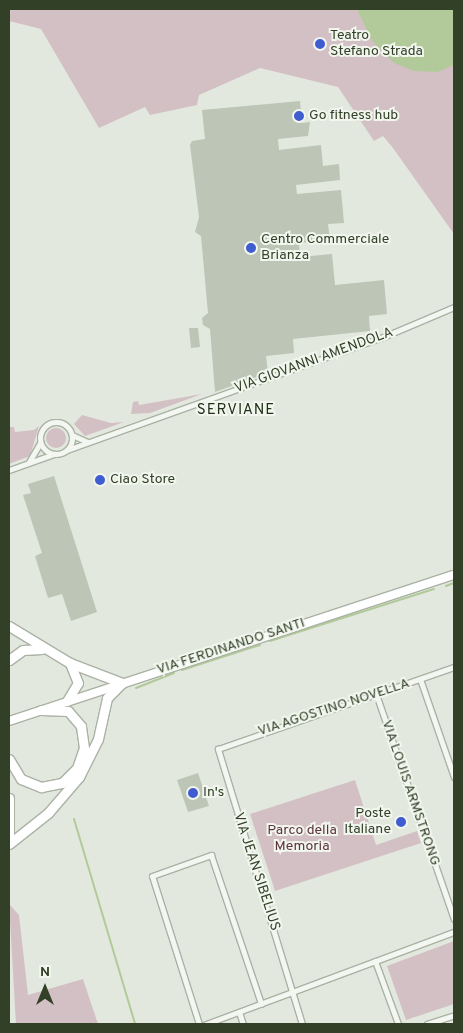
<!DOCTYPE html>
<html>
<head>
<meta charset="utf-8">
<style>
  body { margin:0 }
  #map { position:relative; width:463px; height:1033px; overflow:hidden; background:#e3e8df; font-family:Overpass,sans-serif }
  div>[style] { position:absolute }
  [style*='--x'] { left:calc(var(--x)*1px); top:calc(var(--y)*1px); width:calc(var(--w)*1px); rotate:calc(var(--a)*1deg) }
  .green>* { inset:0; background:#d3c0c5 }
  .round { border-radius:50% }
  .water>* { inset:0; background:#b2ca99 }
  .stream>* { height:2px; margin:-1px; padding:0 1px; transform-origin:1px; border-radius:1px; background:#b2ca99 }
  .building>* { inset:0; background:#bcc5b6 }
  .roads { filter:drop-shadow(1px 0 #aab2a4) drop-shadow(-1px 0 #aab2a4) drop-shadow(0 1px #aab2a4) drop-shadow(0 -1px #aab2a4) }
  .minor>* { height:5px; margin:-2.5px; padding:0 2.5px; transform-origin:2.5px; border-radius:2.5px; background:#f4f7f1 }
  .minor>.ring { margin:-2.5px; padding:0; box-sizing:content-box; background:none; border:5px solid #f4f7f1; border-radius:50% }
  .secondary>* { height:8px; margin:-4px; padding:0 4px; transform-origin:4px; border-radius:4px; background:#fff }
  .trunk>* { height:9px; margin:-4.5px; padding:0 4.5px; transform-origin:4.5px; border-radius:4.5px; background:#fff }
  .dots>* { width:14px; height:14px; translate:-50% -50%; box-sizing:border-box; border:2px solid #f2f6ee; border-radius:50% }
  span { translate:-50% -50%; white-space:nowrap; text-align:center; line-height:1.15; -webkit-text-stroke:4px #f2f6ee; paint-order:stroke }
  .poi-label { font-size:14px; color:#314027 }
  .left { translate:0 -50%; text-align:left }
  .right { translate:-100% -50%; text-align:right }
  .street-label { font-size:14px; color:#314027 }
  .park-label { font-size:14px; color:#5c343d }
  .neighbourhood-label { font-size:15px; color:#22311a; letter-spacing:1px }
  .frame { position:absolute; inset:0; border:10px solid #314027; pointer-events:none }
  .north { position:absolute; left:20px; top:963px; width:50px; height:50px; -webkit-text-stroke:4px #f2f6ee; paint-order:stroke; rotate:0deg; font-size:14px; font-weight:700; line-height:20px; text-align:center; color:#314027 }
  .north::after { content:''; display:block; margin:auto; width:18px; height:22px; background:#314027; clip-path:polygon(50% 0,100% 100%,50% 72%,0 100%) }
</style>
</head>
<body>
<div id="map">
  <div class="green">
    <div style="clip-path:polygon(9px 9px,454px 9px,454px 234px,393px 148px,383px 136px,374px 141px,338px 87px,260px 68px,199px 95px,197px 105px,150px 115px,145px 107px,99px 128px,41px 29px,9px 21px)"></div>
    <div style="clip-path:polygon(202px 394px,150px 413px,131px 414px,133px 402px,138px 401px,139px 405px)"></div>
    <div style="clip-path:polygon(9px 415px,10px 427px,14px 427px,15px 432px,34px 430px,39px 426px,30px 456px,9px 464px)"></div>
    <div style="clip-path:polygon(82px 415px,111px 423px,124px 422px,85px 436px,74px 424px)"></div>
    <div class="round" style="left:46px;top:428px;width:20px;height:20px"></div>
    <div style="clip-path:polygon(355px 780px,376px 845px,417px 831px,421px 843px,275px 891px,250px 814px)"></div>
    <div style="clip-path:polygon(9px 904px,19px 915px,28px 995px,83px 979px,98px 1024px,16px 1024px)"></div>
    <div style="clip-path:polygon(454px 941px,454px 1004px,406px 1020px,387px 966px)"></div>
  </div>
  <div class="water">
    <div style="clip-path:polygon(357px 9px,454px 9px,454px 65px,437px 72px,414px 71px,394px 63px,372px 41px)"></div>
  </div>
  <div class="stream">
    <div style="--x:446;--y:586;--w:9;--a:-21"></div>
    <div style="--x:270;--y:641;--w:172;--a:-17.6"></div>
    <div style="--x:182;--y:670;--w:82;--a:-17.8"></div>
    <div style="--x:136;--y:688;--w:41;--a:-21.5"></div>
    <div style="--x:74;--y:819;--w:214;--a:73.4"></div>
  </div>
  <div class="building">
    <div style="clip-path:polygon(300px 101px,302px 123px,310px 122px,308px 136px,278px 139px,279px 150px,321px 145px,323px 166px,339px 164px,340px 180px,296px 185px,297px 194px,341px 190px,344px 223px,328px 224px,330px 240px,299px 243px,300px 257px,332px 254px,335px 285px,384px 280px,387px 314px,369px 316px,370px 331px,293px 339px,294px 353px,266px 356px,268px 373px,215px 392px,210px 329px,203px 325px,202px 318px,208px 313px,201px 236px,195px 232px,199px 217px,190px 145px,192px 141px,205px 139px,202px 110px)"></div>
    <div style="clip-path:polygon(189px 328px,198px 328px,200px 347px,191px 348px)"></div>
    <div style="clip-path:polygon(54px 476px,97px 612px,71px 621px,62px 594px,48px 598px,35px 556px,42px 553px,23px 495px,31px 493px,28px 484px)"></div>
    <div style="clip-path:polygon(198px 773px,209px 806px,188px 812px,177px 780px)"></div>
  </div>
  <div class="roads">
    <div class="minor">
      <div class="ring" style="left:40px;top:422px;width:27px;height:27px"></div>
      <div style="--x:72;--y:435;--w:17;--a:24"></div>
      <div style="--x:67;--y:450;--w:336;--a:-19.7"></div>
      <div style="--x:383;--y:337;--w:77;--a:-22.9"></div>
      <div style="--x:29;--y:462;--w:22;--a:-60"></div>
      <div style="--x:9;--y:470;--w:48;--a:-19.6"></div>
      <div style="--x:420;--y:679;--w:104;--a:70.9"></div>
      <div style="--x:376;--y:694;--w:238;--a:70.9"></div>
      <div style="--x:375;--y:961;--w:67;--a:69.9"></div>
      <div style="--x:239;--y:1012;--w:13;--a:72"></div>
      <div style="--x:199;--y:1024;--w:155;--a:-107.6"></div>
      <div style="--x:152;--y:876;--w:63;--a:-19.6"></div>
      <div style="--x:211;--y:855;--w:157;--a:71.4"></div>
      <div style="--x:206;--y:1024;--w:265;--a:-20.4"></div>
      <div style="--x:302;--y:1024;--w:288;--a:-107"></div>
      <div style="--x:218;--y:749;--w:250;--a:-19.2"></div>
      <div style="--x:427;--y:1024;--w:28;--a:-18"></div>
    </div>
    <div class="secondary">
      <div style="--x:9;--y:721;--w:468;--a:-18.2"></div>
    </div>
    <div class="trunk">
      <div style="--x:9;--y:626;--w:71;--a:31.2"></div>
      <div style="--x:70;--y:663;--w:56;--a:21"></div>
      <div style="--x:9;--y:660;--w:17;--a:-36"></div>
      <div style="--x:23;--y:650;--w:19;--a:-3"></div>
      <div style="--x:67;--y:701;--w:21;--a:-59"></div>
      <div style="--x:78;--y:683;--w:22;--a:-112"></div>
      <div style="--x:9;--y:759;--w:23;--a:59"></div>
      <div style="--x:21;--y:779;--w:22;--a:22"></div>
      <div style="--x:41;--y:787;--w:21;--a:-11"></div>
      <div style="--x:62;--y:783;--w:21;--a:-45"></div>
      <div style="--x:77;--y:768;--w:21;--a:-71"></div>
      <div style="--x:84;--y:748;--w:22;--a:-98"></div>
      <div style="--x:81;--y:726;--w:20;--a:-131"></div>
      <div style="--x:68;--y:711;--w:27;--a:-178"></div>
      <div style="--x:9;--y:798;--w:37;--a:90"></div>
      <div style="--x:9;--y:844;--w:50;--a:-38.5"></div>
      <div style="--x:48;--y:813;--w:48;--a:-49.3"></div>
      <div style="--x:79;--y:777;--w:42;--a:-63.4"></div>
      <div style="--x:98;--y:739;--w:42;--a:-77.6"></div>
      <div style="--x:107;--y:698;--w:21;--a:-45"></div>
    </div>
  </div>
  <div class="dots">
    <div style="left:320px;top:44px;background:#405cd1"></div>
    <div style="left:299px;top:116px;background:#405cd1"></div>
    <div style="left:251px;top:248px;background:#405cd1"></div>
    <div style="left:100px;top:480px;background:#405cd1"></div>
    <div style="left:193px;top:793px;background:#405cd1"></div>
    <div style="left:401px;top:822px;background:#405cd1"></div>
  </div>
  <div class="poi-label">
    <span class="left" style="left:330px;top:44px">Teatro<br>Stefano Strada</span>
    <span class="left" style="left:309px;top:116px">Go fitness hub</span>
    <span class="left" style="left:261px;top:248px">Centro Commerciale<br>Brianza</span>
    <span class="left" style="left:110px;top:480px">Ciao Store</span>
    <span class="left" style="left:203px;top:793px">In's</span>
    <span class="right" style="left:391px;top:822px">Poste<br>Italiane</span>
  </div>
  <div class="street-label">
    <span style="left:314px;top:361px;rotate:-20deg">VIA GIOVANNI AMENDOLA</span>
    <span style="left:231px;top:647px;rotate:-18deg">VIA FERDINANDO SANTI</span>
    <span style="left:334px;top:708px;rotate:-18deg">VIA AGOSTINO NOVELLA</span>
    <span style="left:410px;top:793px;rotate:71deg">VIA LOUIS ARMSTRONG</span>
    <span style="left:256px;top:872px;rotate:72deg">VIA JEAN SIBELIUS</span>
  </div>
  <div class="park-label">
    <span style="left:302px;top:839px">Parco della<br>Memoria</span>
  </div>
  <div class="neighbourhood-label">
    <span style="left:236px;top:411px">SERVIANE</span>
  </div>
  <div class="frame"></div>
  <div class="north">N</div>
</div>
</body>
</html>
